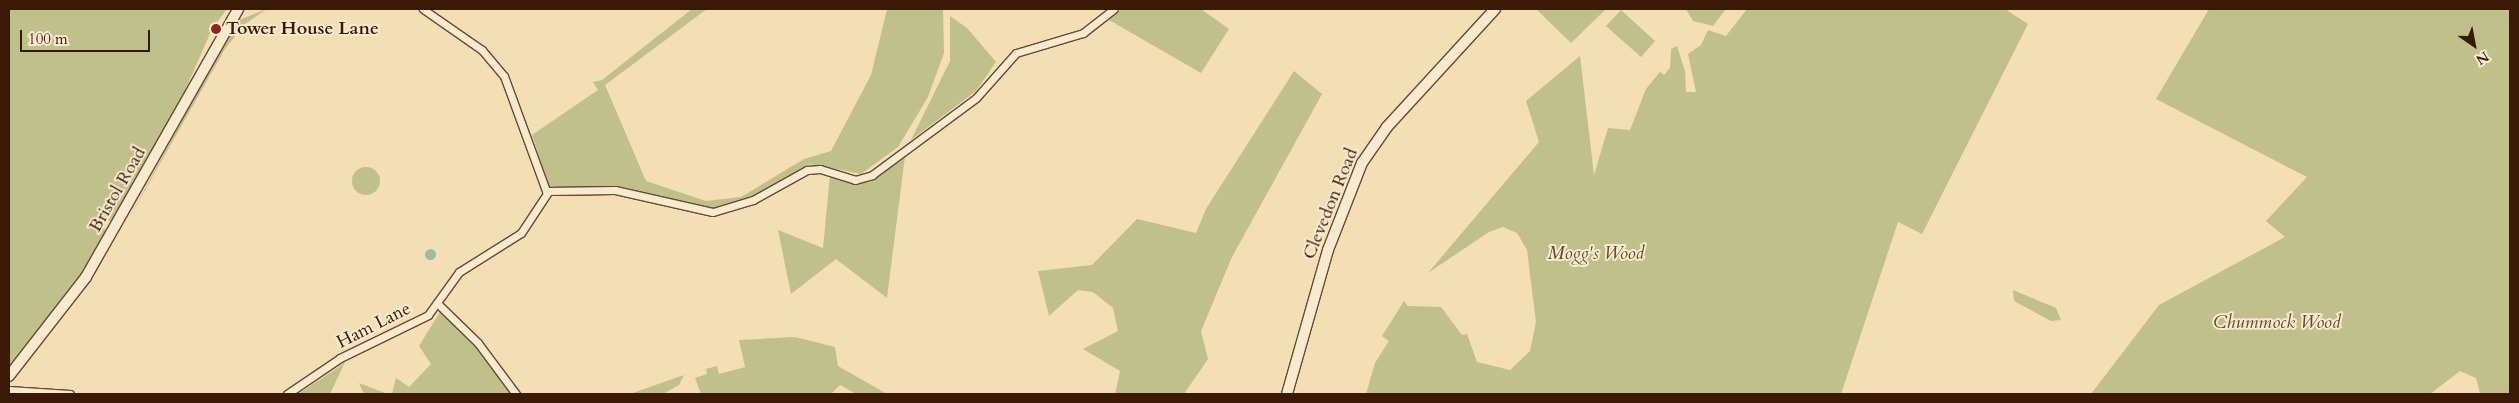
<!DOCTYPE html>
<html>
<head>
<meta charset="utf-8">
<style>
  body { margin:0 }
  #map { position:relative; width:2519px; height:403px; overflow:hidden; background:#f4deb3; font-family:Cardo,serif }
  div>[style] { position:absolute }
  [style*='--x'] { left:calc(var(--x)*1px); top:calc(var(--y)*1px); width:calc(var(--w)*1px); rotate:calc(var(--a)*1deg) }
  .green>* { inset:0; background:#bfc08a }
  .round { border-radius:50% }
  .water>* { inset:0; background:#9cbcab }
  .roads { filter:drop-shadow(1px 0 #684a32) drop-shadow(-1px 0 #684a32) drop-shadow(0 1px #684a32) drop-shadow(0 -1px #684a32) }
  .street>* { height:7px; margin:-3.5px; padding:0 3.5px; transform-origin:3.5px; border-radius:3.5px; background:#f8eace }
  .secondary>* { height:10px; margin:-5px; padding:0 5px; transform-origin:5px; border-radius:5px; background:#f8eace }
  .dots>* { width:14px; height:14px; translate:-50% -50%; box-sizing:border-box; border:2px solid #f8eace; border-radius:50% }
  span { translate:-50% -50%; white-space:nowrap; text-align:center; line-height:1.15; -webkit-text-stroke:4px #f8eace; paint-order:stroke }
  .poi-label { font-size:18px; color:#3a1907; font-weight:700 }
  .left { translate:0 -50%; text-align:left }
  .street-label { font-size:18px; color:#3a1907 }
  .park-label { font-size:18px; color:#624b2e; font-style:italic }
  .frame { position:absolute; inset:0; border:10px solid #3a1907; pointer-events:none }
  .north { position:absolute; left:2449px; top:20px; width:50px; height:50px; -webkit-text-stroke:4px #f8eace; paint-order:stroke; rotate:147deg; font-size:14px; font-weight:700; line-height:20px; text-align:center; color:#3a1907 }
  .north::after { content:''; display:block; margin:auto; width:18px; height:22px; background:#3a1907; clip-path:polygon(50% 0,100% 100%,50% 72%,0 100%) }
  .scale { position:absolute; left:20px; top:30px; width:130px; height:22px; box-sizing:border-box; border:2px solid #3a1907; border-top:0; padding-left:6px; font-size:15px; line-height:18px; white-space:nowrap; color:#3a1907; -webkit-text-stroke:4px #f8eace; paint-order:stroke }
</style>
</head>
<body>
<div id="map">
  <div class="green">
    <div style="clip-path:polygon(9px 9px,227px 9px,212px 29px,180px 102px,113px 220px,103px 222px,106px 234px,81px 275px,9px 367px)"></div>
    <div style="clip-path:polygon(267px 9px,245px 24px,225px 49px,128px 220px,231px 30px,239px 20px)"></div>
    <div style="clip-path:polygon(692px 9px,707px 9px,605px 85px,646px 181px,706px 201px,741px 197px,804px 159px,831px 151px,871px 75px,887px 9px,943px 9px,944px 53px,928px 97px,898px 147px,861px 174px,810px 164px,752px 198px,713px 209px,611px 186px,550px 190px,532px 135px,598px 90px,593px 82px,602px 80px)"></div>
    <div style="clip-path:polygon(1121px 9px,1201px 9px,1229px 29px,1201px 73px,1109px 20px)"></div>
    <div style="clip-path:polygon(1536px 9px,1606px 9px,1571px 43px)"></div>
    <div style="clip-path:polygon(1686px 9px,1726px 9px,1713px 26px,1693px 21px)"></div>
    <div style="clip-path:polygon(1747px 9px,2005px 9px,2028px 24px,1922px 234px,1898px 222px,1841px 394px,1366px 394px,1375px 363px,1389px 341px,1382px 336px,1404px 301px,1408px 306px,1441px 307px,1462px 335px,1467px 334px,1477px 362px,1510px 370px,1530px 351px,1536px 322px,1527px 250px,1517px 233px,1503px 227px,1489px 232px,1428px 273px,1539px 142px,1526px 101px,1580px 56px,1594px 175px,1608px 128px,1630px 130px,1646px 89px,1660px 72px,1664px 75px,1670px 68px,1671px 49px,1677px 46px,1685px 71px,1686px 92px,1696px 92px,1688px 54px,1701px 45px,1708px 30px,1726px 36px)"></div>
    <div style="clip-path:polygon(2209px 9px,2510px 9px,2510px 394px,2480px 394px,2476px 378px,2460px 371px,2430px 394px,2091px 394px,2159px 305px,2285px 237px,2266px 221px,2307px 177px,2156px 99px)"></div>
    <div style="clip-path:polygon(1621px 10px,1655px 41px,1641px 57px,1606px 26px)"></div>
    <div style="clip-path:polygon(950px 16px,967px 28px,996px 62px,976px 91px,911px 140px,950px 61px)"></div>
    <div style="clip-path:polygon(1294px 71px,1322px 94px,1232px 257px,1201px 331px,1208px 359px,1184px 394px,1115px 394px,1120px 371px,1083px 349px,1118px 331px,1113px 308px,1093px 292px,1078px 290px,1049px 316px,1038px 271px,1092px 265px,1137px 219px,1196px 233px,1206px 209px)"></div>
    <div style="clip-path:polygon(905px 156px,887px 298px,836px 259px,791px 294px,778px 230px,823px 248px,830px 175px,850px 183px,870px 182px)"></div>
    <div class="round" style="left:352px;top:167px;width:28px;height:28px"></div>
    <div style="clip-path:polygon(2013px 290px,2056px 308px,2061px 320px,2051px 321px,2014px 301px)"></div>
    <div style="clip-path:polygon(440px 312px,472px 341px,512px 394px,392px 394px,396px 378px,409px 387px,431px 364px,419px 346px)"></div>
    <div style="clip-path:polygon(795px 337px,835px 347px,838px 366px,887px 394px,856px 394px,840px 385px,831px 394px,701px 394px,695px 378px,707px 374px,706px 369px,717px 366px,719px 374px,745px 367px,739px 340px)"></div>
    <div style="clip-path:polygon(345px 362px,330px 394px,298px 394px,333px 371px)"></div>
    <div style="clip-path:polygon(684px 375px,679px 385px,663px 394px,630px 394px)"></div>
    <div style="clip-path:polygon(359px 383px,388px 394px,364px 394px)"></div>
  </div>
  <div class="water">
    <div class="round" style="left:424.5px;top:248.5px;width:11px;height:11px"></div>
  </div>
  <div class="roads">
    <div class="street">
      <div style="--x:423;--y:9;--w:72;--a:34.8"></div>
      <div style="--x:482;--y:50;--w:34;--a:50"></div>
      <div style="--x:504;--y:76;--w:122;--a:69.9"></div>
      <div style="--x:546;--y:191;--w:69;--a:-0.8"></div>
      <div style="--x:615;--y:190;--w:100;--a:12.7"></div>
      <div style="--x:713;--y:212;--w:42;--a:-16.7"></div>
      <div style="--x:753;--y:200;--w:62;--a:-29.1"></div>
      <div style="--x:807;--y:170;--w:13;--a:-4"></div>
      <div style="--x:820;--y:169;--w:37;--a:17"></div>
      <div style="--x:855;--y:180;--w:18;--a:-16"></div>
      <div style="--x:872;--y:175;--w:129;--a:-36.5"></div>
      <div style="--x:976;--y:98;--w:60;--a:-48.4"></div>
      <div style="--x:1016;--y:53;--w:70;--a:-16.6"></div>
      <div style="--x:1083;--y:33;--w:39;--a:-38"></div>
      <div style="--x:437;--y:303;--w:57;--a:44.3"></div>
      <div style="--x:478;--y:343;--w:64;--a:53.3"></div>
      <div style="--x:9;--y:390;--w:61;--a:3.8"></div>
      <div style="--x:287;--y:394;--w:64;--a:-34.2"></div>
      <div style="--x:340;--y:358;--w:98;--a:-26"></div>
      <div style="--x:428;--y:315;--w:53;--a:-54.2"></div>
      <div style="--x:459;--y:272;--w:73;--a:-32.2"></div>
      <div style="--x:521;--y:233;--w:49;--a:-56.6"></div>
    </div>
    <div class="secondary">
      <div style="--x:9;--y:376;--w:125;--a:-52.1"></div>
      <div style="--x:86;--y:277;--w:308;--a:-60.4"></div>
      <div style="--x:1287;--y:394;--w:150;--a:-74.1"></div>
      <div style="--x:1328;--y:250;--w:93;--a:-68.7"></div>
      <div style="--x:1362;--y:163;--w:44;--a:-55.2"></div>
      <div style="--x:1387;--y:127;--w:160;--a:-47.5"></div>
    </div>
  </div>
  <div class="dots">
    <div style="left:216px;top:29px;background:#8f2418"></div>
  </div>
  <div class="poi-label">
    <span class="left" style="left:226px;top:29px">Tower House Lane</span>
  </div>
  <div class="street-label">
    <span style="left:118px;top:190px;rotate:-60deg">Bristol Road</span>
    <span style="left:1331px;top:204px;rotate:-68deg">Clevedon Road</span>
    <span style="left:374px;top:326px;rotate:-27deg">Ham Lane</span>
  </div>
  <div class="park-label">
    <span style="left:1596px;top:254px">Mogg's Wood</span>
    <span style="left:2277px;top:323px">Chummock Wood</span>
  </div>
  <div class="frame"></div>
  <div class="north">N</div>
  <div class="scale">100 m</div>
</div>
</body>
</html>
